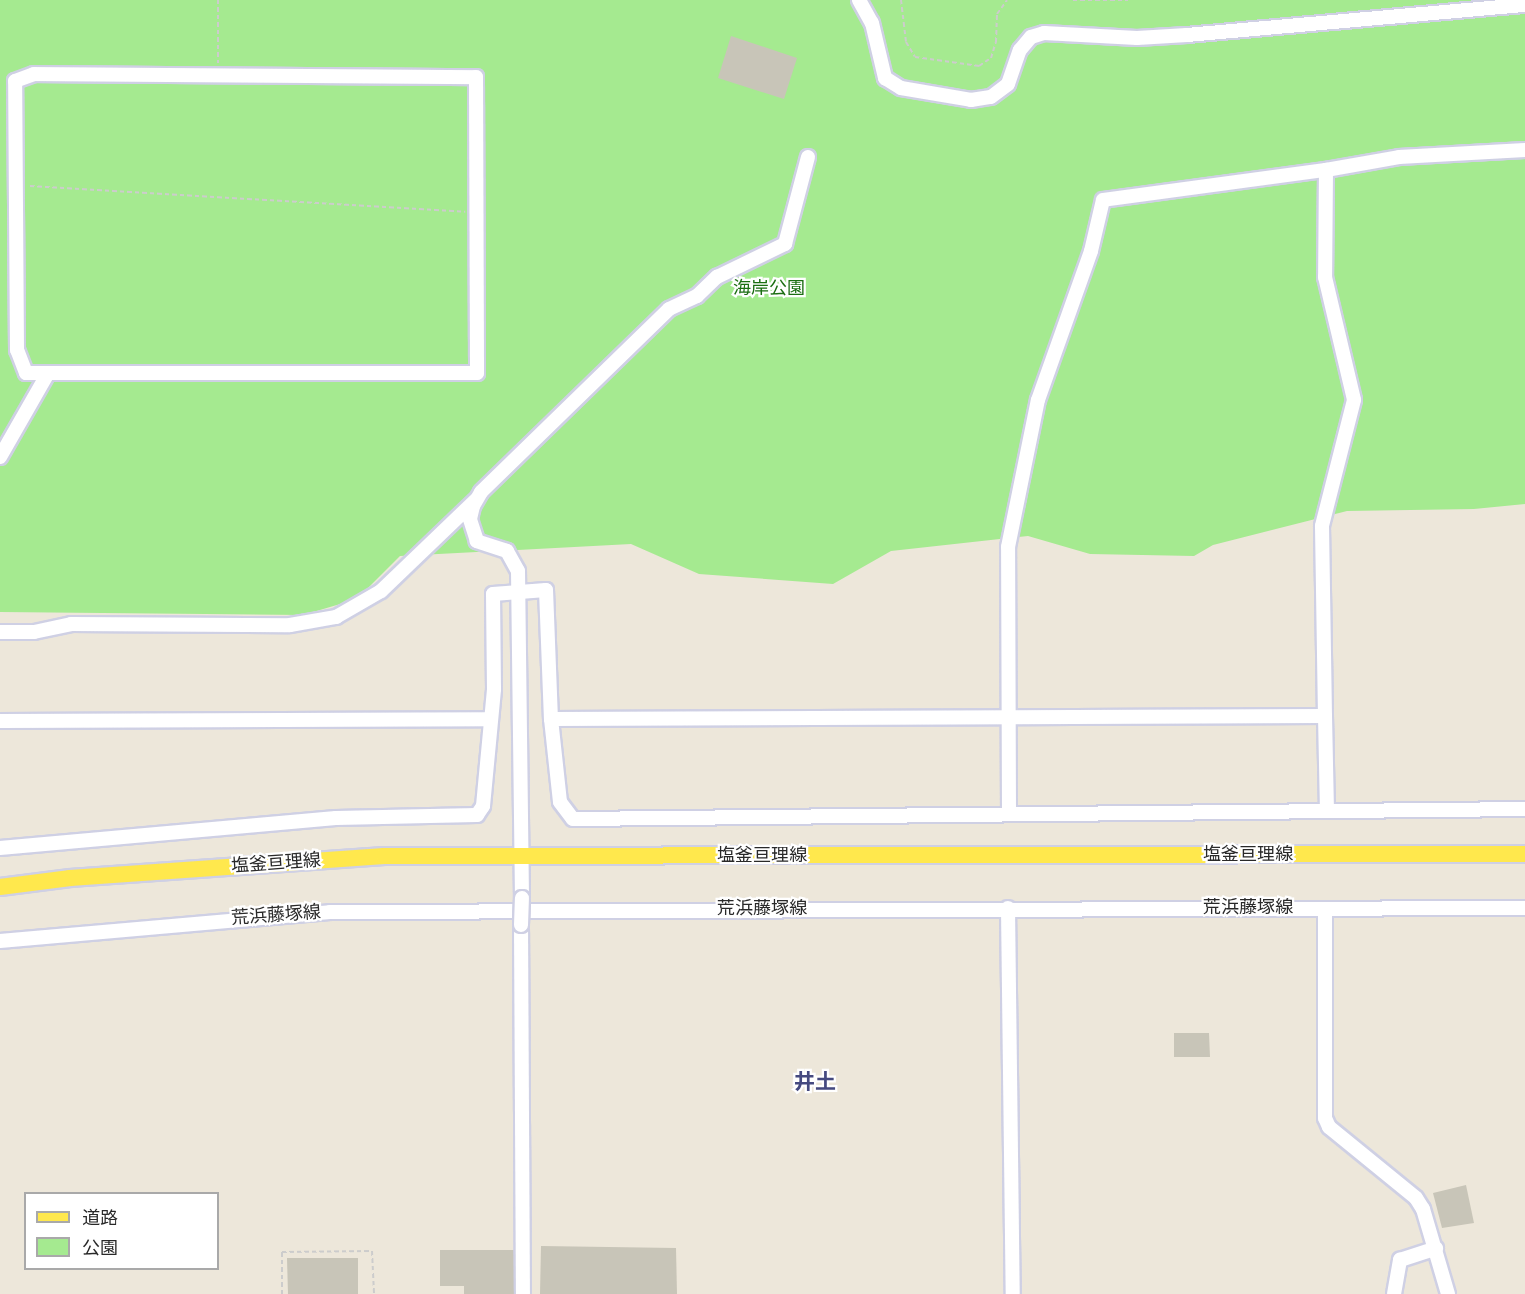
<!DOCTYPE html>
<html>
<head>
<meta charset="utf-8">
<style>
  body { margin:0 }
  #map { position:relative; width:1525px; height:1294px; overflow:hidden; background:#ede7da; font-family:"Source Sans 3","Noto Sans JP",sans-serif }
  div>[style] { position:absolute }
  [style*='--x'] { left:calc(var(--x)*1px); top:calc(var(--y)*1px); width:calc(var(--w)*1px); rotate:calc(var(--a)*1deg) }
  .green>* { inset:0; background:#a5ea90 }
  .building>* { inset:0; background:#c8c5b8 }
  .path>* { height:2px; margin-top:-1px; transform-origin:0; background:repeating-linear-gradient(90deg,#ccc 0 4.5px,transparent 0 7.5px) }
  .roads { filter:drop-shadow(2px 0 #cfd0e4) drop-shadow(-2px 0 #cfd0e4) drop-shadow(0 2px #cfd0e4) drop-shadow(0 -2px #cfd0e4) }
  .minor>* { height:14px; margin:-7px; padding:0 7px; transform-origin:7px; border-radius:7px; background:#fff }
  .major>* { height:16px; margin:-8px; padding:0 8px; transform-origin:8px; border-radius:8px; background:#ffe84d }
  .bridges { filter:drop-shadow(2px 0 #cfd0e4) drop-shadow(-2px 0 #cfd0e4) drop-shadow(0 2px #cfd0e4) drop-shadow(0 -2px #cfd0e4) }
  .minor-bridge>* { height:14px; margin:-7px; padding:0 7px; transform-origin:7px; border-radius:7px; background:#fff }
  span { translate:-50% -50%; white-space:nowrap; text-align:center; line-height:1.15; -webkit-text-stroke:4.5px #fff; paint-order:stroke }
  .park-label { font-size:18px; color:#1b6e12 }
  .street-label { font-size:18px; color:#292929 }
  .quarter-label { font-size:21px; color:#45497f; font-weight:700 }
  .legend { position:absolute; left:24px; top:1192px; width:195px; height:78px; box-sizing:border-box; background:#fff; border:2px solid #a9a9a9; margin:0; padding:8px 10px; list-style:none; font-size:18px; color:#292929 }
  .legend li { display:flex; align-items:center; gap:12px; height:30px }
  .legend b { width:30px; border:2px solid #a9a9a9 }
</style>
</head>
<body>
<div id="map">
  <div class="green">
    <div style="clip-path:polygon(0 0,1525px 0,1525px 504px,1474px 509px,1347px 511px,1213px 545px,1194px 556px,1090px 554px,1028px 536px,891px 551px,833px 584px,699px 574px,631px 544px,400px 556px,357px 599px,303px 615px,0 612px)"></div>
  </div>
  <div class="building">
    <div style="clip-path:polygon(731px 36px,797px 58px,784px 99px,718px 78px)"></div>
    <div style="clip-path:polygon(1174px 1033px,1209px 1033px,1210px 1057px,1174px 1057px)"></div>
    <div style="clip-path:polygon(1466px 1185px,1474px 1223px,1442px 1228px,1433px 1193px)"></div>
    <div style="clip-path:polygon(541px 1246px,676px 1248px,677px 1294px,540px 1294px)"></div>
    <div style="clip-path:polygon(440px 1250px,514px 1250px,514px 1294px,464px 1294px,464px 1286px,440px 1286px)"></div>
    <div style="clip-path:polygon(287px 1258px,358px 1258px,358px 1294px,288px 1294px)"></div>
  </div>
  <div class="path">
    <div style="--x:218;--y:0;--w:63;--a:90"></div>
    <div style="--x:901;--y:0;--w:42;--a:83.2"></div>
    <div style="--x:906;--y:42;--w:17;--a:59"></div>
    <div style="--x:915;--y:57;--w:65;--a:8"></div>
    <div style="--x:979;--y:66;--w:14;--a:-34"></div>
    <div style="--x:991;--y:58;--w:17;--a:-73"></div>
    <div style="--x:996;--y:42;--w:28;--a:-88"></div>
    <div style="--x:997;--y:14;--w:17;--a:-54"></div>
    <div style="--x:1073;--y:0;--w:55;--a:0"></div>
    <div style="--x:30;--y:186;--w:436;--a:3.4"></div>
    <div style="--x:282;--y:1294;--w:42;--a:-90"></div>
    <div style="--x:282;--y:1252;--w:90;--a:-0.6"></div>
    <div style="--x:372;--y:1251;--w:43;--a:87.3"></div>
  </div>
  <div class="roads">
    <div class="minor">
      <div style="--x:859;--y:0;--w:26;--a:61"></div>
      <div style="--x:872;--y:23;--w:57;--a:76.7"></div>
      <div style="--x:885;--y:78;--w:19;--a:32"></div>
      <div style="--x:901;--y:88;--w:71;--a:9.7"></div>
      <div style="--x:971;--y:100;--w:20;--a:-9"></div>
      <div style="--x:991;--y:97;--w:21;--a:-37"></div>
      <div style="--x:1008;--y:84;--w:36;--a:-71"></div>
      <div style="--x:1020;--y:50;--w:17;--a:-50"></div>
      <div style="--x:1031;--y:37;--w:14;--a:-17"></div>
      <div style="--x:1044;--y:33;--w:93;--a:3.1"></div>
      <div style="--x:1137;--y:38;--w:50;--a:-3.4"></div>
      <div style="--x:1187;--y:35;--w:339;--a:-5.1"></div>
      <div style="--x:34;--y:74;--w:442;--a:0.4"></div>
      <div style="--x:476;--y:77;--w:296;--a:89.8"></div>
      <div style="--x:477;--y:373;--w:451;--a:180"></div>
      <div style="--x:26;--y:373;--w:25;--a:-111"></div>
      <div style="--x:17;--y:350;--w:269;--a:-90.4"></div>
      <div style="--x:15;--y:81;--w:20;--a:-20"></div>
      <div style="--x:1326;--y:170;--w:74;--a:-10.1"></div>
      <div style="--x:1399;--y:157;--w:126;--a:-3.2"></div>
      <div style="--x:0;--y:457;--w:95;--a:-60.2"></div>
      <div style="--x:0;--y:632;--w:34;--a:0"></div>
      <div style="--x:34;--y:632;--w:38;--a:-12"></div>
      <div style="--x:71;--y:624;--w:219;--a:0.3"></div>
      <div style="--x:290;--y:625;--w:47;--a:-9.9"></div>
      <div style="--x:336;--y:617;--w:52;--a:-30"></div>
      <div style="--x:381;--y:591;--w:130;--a:-43.8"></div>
      <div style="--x:551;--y:719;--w:774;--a:-0.22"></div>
      <div style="--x:1325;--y:716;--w:95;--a:88.8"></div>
      <div style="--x:0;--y:721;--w:491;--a:-0.2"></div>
      <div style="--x:1009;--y:813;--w:266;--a:-90.2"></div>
      <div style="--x:1008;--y:547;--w:150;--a:-78.5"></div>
      <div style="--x:1038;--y:400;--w:158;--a:-70.4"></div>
      <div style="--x:1091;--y:251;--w:52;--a:-76.8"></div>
      <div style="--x:1103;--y:200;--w:225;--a:-7.7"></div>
      <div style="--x:1326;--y:170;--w:107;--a:90.5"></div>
      <div style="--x:1325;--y:277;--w:126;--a:76.7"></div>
      <div style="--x:1354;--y:400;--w:130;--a:104.3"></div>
      <div style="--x:1322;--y:526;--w:190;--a:89.1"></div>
      <div style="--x:0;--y:848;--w:337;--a:-5.1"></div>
      <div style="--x:336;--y:818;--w:141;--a:-1.2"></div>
      <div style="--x:477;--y:815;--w:11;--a:-56"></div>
      <div style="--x:483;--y:806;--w:118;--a:-84.6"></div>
      <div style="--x:494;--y:689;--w:95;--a:-90.6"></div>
      <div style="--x:493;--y:594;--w:53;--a:-4.3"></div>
      <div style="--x:546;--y:590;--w:129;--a:87.8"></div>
      <div style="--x:551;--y:719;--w:83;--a:83.8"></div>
      <div style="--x:560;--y:802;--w:21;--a:53"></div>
      <div style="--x:573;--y:819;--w:952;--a:-0.6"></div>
      <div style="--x:522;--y:898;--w:327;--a:-90.7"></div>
      <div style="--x:518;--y:571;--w:23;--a:-119"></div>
      <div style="--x:507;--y:551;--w:32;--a:-162"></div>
      <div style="--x:477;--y:541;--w:23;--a:-108"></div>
      <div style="--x:470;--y:519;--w:13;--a:-77"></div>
      <div style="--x:473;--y:506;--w:16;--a:-60"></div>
      <div style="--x:481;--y:492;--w:262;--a:-44.2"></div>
      <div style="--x:669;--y:309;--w:31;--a:-25"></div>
      <div style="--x:697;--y:296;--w:28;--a:-44"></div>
      <div style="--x:717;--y:277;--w:76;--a:-25.9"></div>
      <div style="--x:785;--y:244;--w:90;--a:-75.2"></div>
      <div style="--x:1008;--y:908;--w:386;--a:89.3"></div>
      <div style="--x:1325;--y:909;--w:209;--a:90"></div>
      <div style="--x:1325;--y:1118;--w:10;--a:66"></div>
      <div style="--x:1329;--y:1127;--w:112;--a:39.2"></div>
      <div style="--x:1416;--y:1198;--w:13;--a:58"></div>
      <div style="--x:1423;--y:1209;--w:89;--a:73.6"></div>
      <div style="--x:521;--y:925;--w:369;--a:89.7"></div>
      <div style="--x:0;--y:941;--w:331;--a:-5"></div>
      <div style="--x:330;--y:912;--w:1195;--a:-0.19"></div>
      <div style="--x:1394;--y:1294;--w:35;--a:-80"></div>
      <div style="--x:1400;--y:1260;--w:38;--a:-18"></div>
    </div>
    <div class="major">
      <div style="--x:0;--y:887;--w:71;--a:-7.3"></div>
      <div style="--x:70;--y:878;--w:315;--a:-4"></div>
      <div style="--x:384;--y:856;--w:1141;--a:-0.1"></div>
    </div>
  </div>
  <div class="bridges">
    <div class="minor-bridge">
      <div style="--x:521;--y:925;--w:27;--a:-88"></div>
    </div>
  </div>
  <div class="park-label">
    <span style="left:769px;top:289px">海岸公園</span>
  </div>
  <div class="street-label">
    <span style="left:1248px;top:855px">塩釜亘理線</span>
    <span style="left:762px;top:856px">塩釜亘理線</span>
    <span style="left:276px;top:864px;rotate:-4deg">塩釜亘理線</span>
    <span style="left:1248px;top:908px">荒浜藤塚線</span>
    <span style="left:762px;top:909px">荒浜藤塚線</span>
    <span style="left:276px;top:916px;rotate:-4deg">荒浜藤塚線</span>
  </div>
  <div class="quarter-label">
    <span style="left:815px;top:1082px">井土</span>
  </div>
  <ul class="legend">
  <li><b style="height:8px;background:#ffe84d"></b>道路</li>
  <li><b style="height:16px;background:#a5ea90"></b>公園</li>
  </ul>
</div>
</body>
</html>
